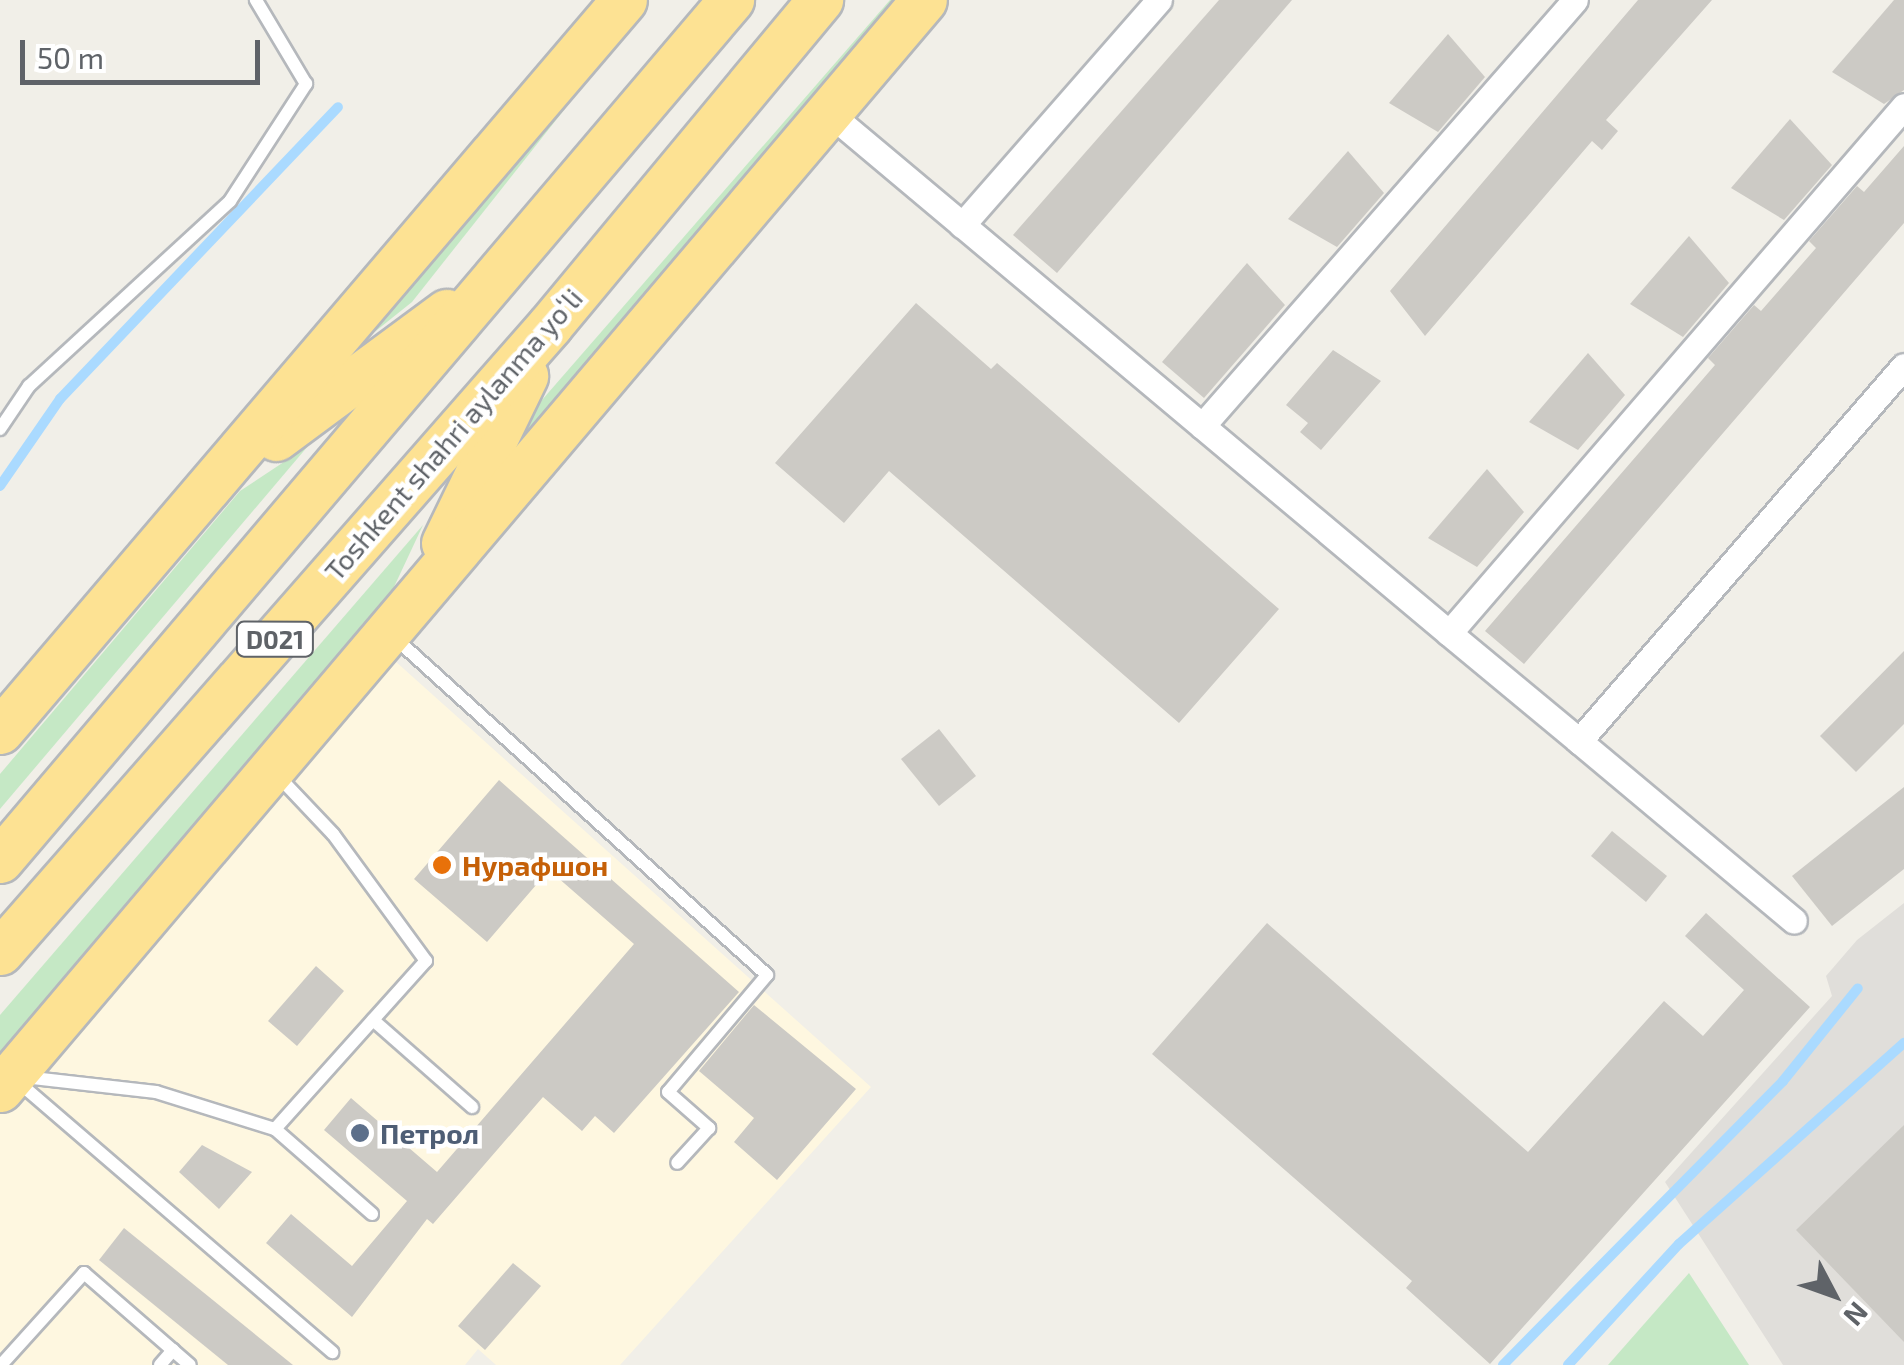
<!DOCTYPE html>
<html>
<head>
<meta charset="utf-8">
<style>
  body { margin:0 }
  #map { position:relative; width:1904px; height:1365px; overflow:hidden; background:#f1efe8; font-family:"Exo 2",sans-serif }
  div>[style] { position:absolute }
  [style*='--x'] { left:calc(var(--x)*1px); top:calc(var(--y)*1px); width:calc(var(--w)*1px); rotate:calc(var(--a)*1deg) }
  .commercial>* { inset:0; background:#fef7e0 }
  .industrial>* { inset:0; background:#e0deda }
  .green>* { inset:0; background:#c5e8c5 }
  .stream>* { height:10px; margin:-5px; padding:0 5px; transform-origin:5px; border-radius:5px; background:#aadaff }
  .building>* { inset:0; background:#cccac5 }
  .roads { filter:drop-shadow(2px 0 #b5b8bc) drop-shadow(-2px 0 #b5b8bc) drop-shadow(0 2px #b5b8bc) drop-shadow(0 -2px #b5b8bc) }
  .lane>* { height:12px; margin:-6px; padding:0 6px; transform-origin:6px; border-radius:6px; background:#fff }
  .street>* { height:25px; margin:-12.5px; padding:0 12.5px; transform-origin:12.5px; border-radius:12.5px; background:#fff }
  .highway>* { height:45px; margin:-22.5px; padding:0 22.5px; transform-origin:22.5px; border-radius:22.5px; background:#fde293 }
  .dots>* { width:28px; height:28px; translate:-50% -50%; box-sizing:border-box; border:5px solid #fff; border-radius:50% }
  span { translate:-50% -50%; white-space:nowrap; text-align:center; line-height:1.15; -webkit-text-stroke:9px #fff; paint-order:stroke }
  .shield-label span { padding:2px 8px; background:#fff; border:2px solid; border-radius:8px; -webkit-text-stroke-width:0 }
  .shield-label { font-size:25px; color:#5f6368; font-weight:700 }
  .street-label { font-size:28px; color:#5f6368 }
  .food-label { font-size:28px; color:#c56008; font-weight:700 }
  .left { translate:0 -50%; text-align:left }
  .service-label { font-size:28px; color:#4e5e75; font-weight:700 }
  .north { position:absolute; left:1784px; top:1245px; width:100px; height:100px; -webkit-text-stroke:8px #fff; paint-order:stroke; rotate:131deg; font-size:28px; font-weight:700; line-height:40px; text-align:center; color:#5f6368 }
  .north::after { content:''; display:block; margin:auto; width:35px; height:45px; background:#5f6368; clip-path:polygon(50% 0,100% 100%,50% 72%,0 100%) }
  .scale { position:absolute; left:20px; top:40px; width:240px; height:45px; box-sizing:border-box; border:5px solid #5f6368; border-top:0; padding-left:12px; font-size:30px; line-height:35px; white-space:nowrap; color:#5f6368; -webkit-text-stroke:8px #fff; paint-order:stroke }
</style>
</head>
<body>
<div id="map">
  <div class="commercial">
    <div style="clip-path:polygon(395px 661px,871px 1087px,620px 1365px,496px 1365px,478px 1349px,465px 1365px,0 1365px,0 1107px)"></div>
  </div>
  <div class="industrial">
    <div style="clip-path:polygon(1904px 903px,1904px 1365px,1783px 1365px,1665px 1182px,1832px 996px,1826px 976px,1857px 940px)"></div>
  </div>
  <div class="green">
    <div style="clip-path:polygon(651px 0,412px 302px,367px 338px)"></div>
    <div style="clip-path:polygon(890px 0,896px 0,498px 473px,542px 400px)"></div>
    <div style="clip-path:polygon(308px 446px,0 809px,0 774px,240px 491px)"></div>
    <div style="clip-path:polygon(423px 525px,386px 604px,0 1053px,0 1015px)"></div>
    <div style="clip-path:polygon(1689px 1273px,1749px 1365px,1608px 1365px)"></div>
  </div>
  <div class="stream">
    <div style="--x:0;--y:486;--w:106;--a:-55.4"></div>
    <div style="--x:60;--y:399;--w:403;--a:-46.4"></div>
    <div style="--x:1503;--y:1365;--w:399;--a:-45.4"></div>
    <div style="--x:1783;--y:1081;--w:119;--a:-51.1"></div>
    <div style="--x:1568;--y:1365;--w:164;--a:-47.5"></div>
    <div style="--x:1679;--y:1244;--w:302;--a:-41.8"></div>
  </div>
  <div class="building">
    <div style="clip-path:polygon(1219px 0,1292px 0,1057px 273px,1013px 235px)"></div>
    <div style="clip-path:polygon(1638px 0,1712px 0,1606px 120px,1618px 131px,1602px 150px,1592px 141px,1425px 336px,1390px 291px)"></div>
    <div style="clip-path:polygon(1894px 0,1904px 0,1904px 90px,1884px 104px,1832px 72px)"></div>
    <div style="clip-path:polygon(1448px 34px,1485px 77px,1438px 132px,1389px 103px)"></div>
    <div style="clip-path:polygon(1790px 119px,1832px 165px,1784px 220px,1731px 188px)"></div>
    <div style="clip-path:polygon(1904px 146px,1904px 223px,1524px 664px,1485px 631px,1715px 365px,1708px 358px,1754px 305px,1761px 311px,1816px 248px,1809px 241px,1857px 186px,1864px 192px)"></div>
    <div style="clip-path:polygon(1348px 151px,1384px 193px,1337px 247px,1288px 219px)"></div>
    <div style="clip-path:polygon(1689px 236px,1729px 283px,1683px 337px,1630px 304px)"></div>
    <div style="clip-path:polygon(1247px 263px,1285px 305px,1204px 398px,1162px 362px)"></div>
    <div style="clip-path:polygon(916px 303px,991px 369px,997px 363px,1279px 609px,1179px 723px,889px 471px,844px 523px,775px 463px)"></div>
    <div style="clip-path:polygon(1333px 350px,1381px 381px,1321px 450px,1300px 432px,1308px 423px,1286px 405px)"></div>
    <div style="clip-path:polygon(1588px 353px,1625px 395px,1578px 450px,1529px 422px)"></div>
    <div style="clip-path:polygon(1487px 469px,1524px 512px,1477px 567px,1428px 538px)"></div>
    <div style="clip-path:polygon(1904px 651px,1904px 724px,1856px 772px,1820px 736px)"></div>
    <div style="clip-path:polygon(939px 729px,976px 776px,939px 806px,901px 759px)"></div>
    <div style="clip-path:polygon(499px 780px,739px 992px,614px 1133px,595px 1116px,582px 1131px,543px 1097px,433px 1224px,427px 1219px,352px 1317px,266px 1243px,291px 1214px,352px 1266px,407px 1201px,324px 1130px,351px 1098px,437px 1172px,634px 944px,549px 870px,487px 942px,414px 879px)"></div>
    <div style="clip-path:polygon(1904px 787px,1904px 869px,1832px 926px,1792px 876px)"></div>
    <div style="clip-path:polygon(1612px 831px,1667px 876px,1646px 902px,1591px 856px)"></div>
    <div style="clip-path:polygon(1706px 913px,1810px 1007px,1490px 1364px,1406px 1288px,1412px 1281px,1152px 1054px,1267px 923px,1528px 1152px,1664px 1001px,1703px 1036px,1744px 990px,1685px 936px)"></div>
    <div style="clip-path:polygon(316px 966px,344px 991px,297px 1046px,268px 1021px)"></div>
    <div style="clip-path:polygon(754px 1005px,856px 1089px,777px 1180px,734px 1142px,754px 1118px,699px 1071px)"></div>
    <div style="clip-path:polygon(1904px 1125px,1904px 1342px,1796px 1230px)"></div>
    <div style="clip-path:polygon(202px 1145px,252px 1172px,219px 1209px,179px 1172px)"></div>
    <div style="clip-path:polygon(124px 1228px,293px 1365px,228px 1365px,99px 1260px)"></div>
    <div style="clip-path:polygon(513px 1263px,541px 1286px,485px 1350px,458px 1326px)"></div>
  </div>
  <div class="roads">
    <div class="lane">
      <div style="--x:0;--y:429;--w:52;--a:-56"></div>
      <div style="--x:29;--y:386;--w:273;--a:-42.6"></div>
      <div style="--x:230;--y:201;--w:140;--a:-57"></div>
      <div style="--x:306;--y:84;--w:98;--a:-120.8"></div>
      <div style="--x:395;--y:638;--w:502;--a:42.17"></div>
      <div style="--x:767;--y:975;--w:153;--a:130.2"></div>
      <div style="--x:668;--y:1092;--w:55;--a:41.3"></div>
      <div style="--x:709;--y:1128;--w:47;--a:132.4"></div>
      <div style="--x:373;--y:1020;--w:132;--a:41.3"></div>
      <div style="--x:24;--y:1077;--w:133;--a:6.5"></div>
      <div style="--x:156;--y:1092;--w:125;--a:17.3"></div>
      <div style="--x:275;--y:1129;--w:226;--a:-48.1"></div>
      <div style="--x:426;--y:961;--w:157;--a:-126.2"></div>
      <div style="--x:333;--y:834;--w:80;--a:-133.5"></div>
      <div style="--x:17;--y:1081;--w:416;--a:40.7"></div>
      <div style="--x:275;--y:1129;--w:129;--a:41.2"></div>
      <div style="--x:1;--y:1365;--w:124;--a:-47.9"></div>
      <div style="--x:84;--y:1273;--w:140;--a:41"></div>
      <div style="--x:160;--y:1365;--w:20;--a:-49"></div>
    </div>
    <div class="street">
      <div style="--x:829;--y:113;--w:809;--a:39.99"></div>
      <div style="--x:1449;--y:633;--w:696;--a:-49.19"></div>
      <div style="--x:962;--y:225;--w:299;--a:-48.8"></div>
      <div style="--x:1202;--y:426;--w:566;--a:-48.8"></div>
      <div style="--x:1449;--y:633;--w:169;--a:39.7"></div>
      <div style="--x:1579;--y:741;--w:496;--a:-49.1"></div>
      <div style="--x:1579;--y:741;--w:280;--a:39.9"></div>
    </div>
    <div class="highway">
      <div style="--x:276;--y:438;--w:212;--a:-36.5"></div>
      <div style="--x:444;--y:543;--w:186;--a:-64.1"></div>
      <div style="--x:0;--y:731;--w:961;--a:-49.52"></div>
      <div style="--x:0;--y:860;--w:1129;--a:-49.64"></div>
      <div style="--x:0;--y:952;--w:834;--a:-48.74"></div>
      <div style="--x:550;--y:325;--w:423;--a:-50.3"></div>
      <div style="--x:0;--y:1089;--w:1428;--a:-49.69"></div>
    </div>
  </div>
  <div class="dots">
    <div style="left:442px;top:865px;background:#e8710a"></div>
    <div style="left:360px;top:1133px;background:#5c6f8a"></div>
  </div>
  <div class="shield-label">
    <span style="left:275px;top:639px">D021</span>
  </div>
  <div class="street-label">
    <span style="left:453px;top:434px;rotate:-49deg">Toshkent shahri aylanma yoʻli</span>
  </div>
  <div class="food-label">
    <span class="left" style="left:462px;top:865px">Нурафшон</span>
  </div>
  <div class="service-label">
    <span class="left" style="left:380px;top:1133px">Петрол</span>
  </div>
  <div class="north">N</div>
  <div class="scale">50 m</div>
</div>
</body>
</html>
